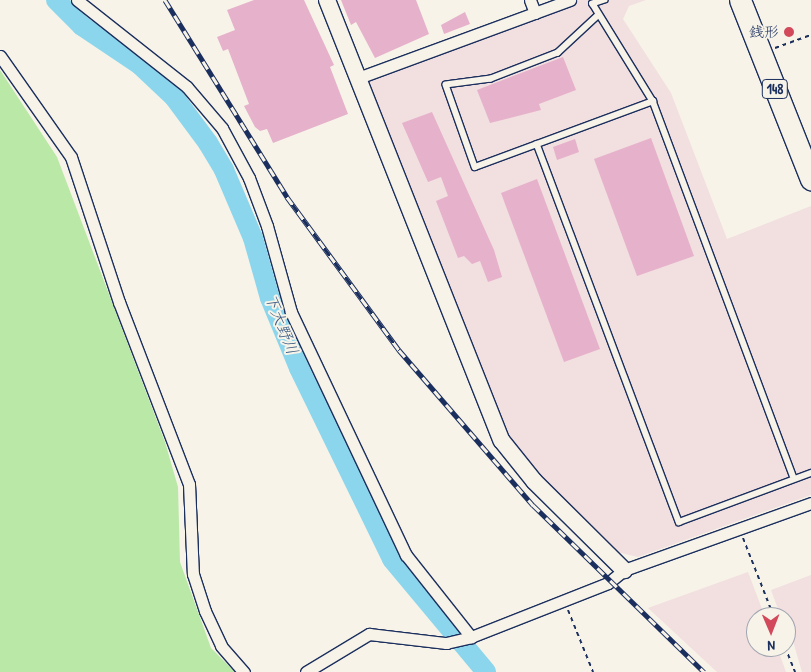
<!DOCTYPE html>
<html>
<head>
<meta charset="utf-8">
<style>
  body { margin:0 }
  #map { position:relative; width:811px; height:672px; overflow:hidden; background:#f7f3e8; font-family:"Patrick Hand","Klee One",sans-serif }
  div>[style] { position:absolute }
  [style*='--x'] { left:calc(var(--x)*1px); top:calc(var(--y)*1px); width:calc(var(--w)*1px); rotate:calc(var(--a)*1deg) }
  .built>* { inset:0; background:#f2dfdf }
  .green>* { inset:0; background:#b9e8a7 }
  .river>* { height:20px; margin:-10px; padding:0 10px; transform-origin:10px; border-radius:10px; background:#8cd6ed }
  .building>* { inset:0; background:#e6b1cb }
  .path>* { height:2px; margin-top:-1px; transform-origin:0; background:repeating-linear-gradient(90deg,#1b2f5e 0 4px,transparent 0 8px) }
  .roads { filter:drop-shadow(1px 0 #1b2f5e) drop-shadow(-1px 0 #1b2f5e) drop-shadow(0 1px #1b2f5e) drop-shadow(0 -1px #1b2f5e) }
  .lane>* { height:5.5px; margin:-2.75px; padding:0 2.75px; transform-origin:2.75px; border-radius:2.75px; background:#f7f3e8 }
  .street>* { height:11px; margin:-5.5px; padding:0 5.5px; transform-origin:5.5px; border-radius:5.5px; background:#f7f3e8 }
  .secondary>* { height:16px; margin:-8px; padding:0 8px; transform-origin:8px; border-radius:8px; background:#f7f3e8 }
  .highway>* { height:21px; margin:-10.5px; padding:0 10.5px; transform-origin:10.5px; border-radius:10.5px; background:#f7f3e8 }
  .rail>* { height:5px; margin-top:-2.5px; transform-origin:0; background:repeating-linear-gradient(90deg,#f7f3e8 0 9px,#1b2f5e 0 18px); box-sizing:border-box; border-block:1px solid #1b2f5e }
  .dots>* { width:14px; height:14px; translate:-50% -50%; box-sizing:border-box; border:2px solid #f7f3e8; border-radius:50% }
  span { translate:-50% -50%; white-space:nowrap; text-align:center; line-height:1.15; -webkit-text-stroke:4px #f7f3e8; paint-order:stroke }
  .shield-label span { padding:1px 4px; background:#f7f3e8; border:1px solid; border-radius:4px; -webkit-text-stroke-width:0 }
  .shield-label { font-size:14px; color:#1b2f5e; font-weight:700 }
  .poi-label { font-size:15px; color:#1b2f5e }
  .right { translate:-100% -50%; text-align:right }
  .water-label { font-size:16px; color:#375982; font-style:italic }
  .north { position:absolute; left:746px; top:607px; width:50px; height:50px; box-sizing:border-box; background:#f7f3e8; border:1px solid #9fa5b1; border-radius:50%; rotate:179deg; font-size:14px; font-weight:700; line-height:20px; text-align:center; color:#1b2f5e }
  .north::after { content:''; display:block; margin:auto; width:18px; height:22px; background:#d1495b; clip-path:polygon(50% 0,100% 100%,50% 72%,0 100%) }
</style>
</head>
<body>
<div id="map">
  <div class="built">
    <div style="clip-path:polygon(580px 0,646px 0,629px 6px,623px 19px,671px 93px,727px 239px,811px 206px,811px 495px,638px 557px,617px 552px,516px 453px,365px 82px)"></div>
    <div style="clip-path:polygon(748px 572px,765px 617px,756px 617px,756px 647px,777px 647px,786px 672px,717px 672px,648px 608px)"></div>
    <div style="clip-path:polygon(811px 575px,811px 672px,802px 672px,786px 617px,781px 617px,771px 590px)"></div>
  </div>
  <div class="green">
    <div style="clip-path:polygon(0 70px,57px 157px,165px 442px,178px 487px,180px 562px,211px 648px,235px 672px,0 672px)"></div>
  </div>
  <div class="river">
    <div style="--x:56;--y:0;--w:37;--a:45"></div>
    <div style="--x:82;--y:26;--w:70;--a:33.9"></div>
    <div style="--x:140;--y:65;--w:47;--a:43.3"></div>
    <div style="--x:174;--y:97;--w:57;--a:53.5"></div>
    <div style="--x:208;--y:143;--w:31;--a:59"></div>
    <div style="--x:224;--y:170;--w:74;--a:66.9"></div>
    <div style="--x:253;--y:238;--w:62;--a:74.2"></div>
    <div style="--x:270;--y:298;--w:76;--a:67.5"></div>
    <div style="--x:299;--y:368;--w:212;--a:64"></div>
    <div style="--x:392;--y:559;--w:147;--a:50.2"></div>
  </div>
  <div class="building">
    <div style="clip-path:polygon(254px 0,304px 0,334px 65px,330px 67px,348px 114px,273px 143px,267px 129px,260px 131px,255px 127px,244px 106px,249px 104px,228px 49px,223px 51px,217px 37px,235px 30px,227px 10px)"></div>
    <div style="clip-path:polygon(341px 0,416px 0,429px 34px,375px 58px,356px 22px,351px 25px)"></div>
    <div style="clip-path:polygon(465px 12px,470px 24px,444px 34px,441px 25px)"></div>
    <div style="clip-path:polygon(563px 57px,576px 90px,539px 104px,541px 110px,490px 123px,477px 90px)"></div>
    <div style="clip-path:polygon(432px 112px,494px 250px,502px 277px,488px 282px,480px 261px,472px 264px,464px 256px,458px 258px,436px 201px,448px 196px,441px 177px,428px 182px,402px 123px)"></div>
    <div style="clip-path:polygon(651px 138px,694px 256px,637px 276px,594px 159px)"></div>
    <div style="clip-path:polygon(575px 139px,579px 152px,557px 160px,553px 147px)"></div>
    <div style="clip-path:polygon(537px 179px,600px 349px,564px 362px,501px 193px)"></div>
  </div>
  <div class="path">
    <div style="--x:775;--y:48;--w:38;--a:-20"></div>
    <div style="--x:743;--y:538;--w:85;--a:68.6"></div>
    <div style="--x:568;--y:610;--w:67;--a:68"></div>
    <div style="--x:785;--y:647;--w:27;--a:68"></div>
  </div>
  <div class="roads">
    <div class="lane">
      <div style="--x:605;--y:0;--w:13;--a:162"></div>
      <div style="--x:593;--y:4;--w:114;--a:58.3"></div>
      <div style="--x:653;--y:101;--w:403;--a:69.5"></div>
      <div style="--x:599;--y:15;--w:56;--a:137.2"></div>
      <div style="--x:558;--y:53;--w:72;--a:158.8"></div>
      <div style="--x:491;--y:79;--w:45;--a:172.4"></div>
      <div style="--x:446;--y:85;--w:87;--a:70.5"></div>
      <div style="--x:475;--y:167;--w:190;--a:-20.3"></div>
      <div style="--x:537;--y:144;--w:404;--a:69.4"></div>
      <div style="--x:679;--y:522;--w:141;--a:-20.4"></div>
    </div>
    <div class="street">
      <div style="--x:77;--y:0;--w:140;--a:38.3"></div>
      <div style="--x:187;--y:87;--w:54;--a:49.5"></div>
      <div style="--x:222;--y:128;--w:57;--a:61.6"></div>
      <div style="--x:249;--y:178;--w:51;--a:69.4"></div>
      <div style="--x:267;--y:226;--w:89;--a:74.4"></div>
      <div style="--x:291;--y:312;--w:269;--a:64.7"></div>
      <div style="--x:406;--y:555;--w:105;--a:51.6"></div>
      <div style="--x:530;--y:0;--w:14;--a:69"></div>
      <div style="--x:0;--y:56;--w:123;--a:54.9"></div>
      <div style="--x:71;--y:157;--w:153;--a:71.7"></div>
      <div style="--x:119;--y:302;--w:195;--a:69"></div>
      <div style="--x:189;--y:484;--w:90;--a:87.5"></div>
      <div style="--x:193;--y:574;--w:39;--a:72"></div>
      <div style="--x:205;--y:611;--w:38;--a:65"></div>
      <div style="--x:221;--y:646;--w:35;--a:49"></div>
      <div style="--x:358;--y:78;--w:226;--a:-20.2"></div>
      <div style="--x:306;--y:672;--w:74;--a:-31.1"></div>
      <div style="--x:369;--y:634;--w:78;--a:6.7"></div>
      <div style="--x:446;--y:643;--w:26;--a:-13"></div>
      <div style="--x:471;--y:637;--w:147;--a:-21.5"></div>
      <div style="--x:608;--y:583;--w:21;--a:-39"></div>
      <div style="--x:624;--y:570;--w:199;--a:-19.7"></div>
    </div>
    <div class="secondary">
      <div style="--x:327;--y:0;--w:474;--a:68.4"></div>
      <div style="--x:502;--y:441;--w:51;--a:51.3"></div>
      <div style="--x:534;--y:481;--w:127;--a:44.7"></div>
    </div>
    <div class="highway">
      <div style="--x:740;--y:0;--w:193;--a:68.4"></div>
    </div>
  </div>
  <div class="rail">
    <div style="--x:165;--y:0;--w:232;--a:58.2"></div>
    <div style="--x:287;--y:197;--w:190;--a:53.8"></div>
    <div style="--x:399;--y:350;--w:205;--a:49.2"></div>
    <div style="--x:533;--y:505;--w:239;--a:44.3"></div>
  </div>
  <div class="dots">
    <div style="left:789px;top:32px;background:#d1495b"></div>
  </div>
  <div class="shield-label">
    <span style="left:775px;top:89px">148</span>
  </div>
  <div class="poi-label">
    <span class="right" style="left:779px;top:32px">銭形</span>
  </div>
  <div class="water-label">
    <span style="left:282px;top:324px;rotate:68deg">下大野川</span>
  </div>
  <div class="north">N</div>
</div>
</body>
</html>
